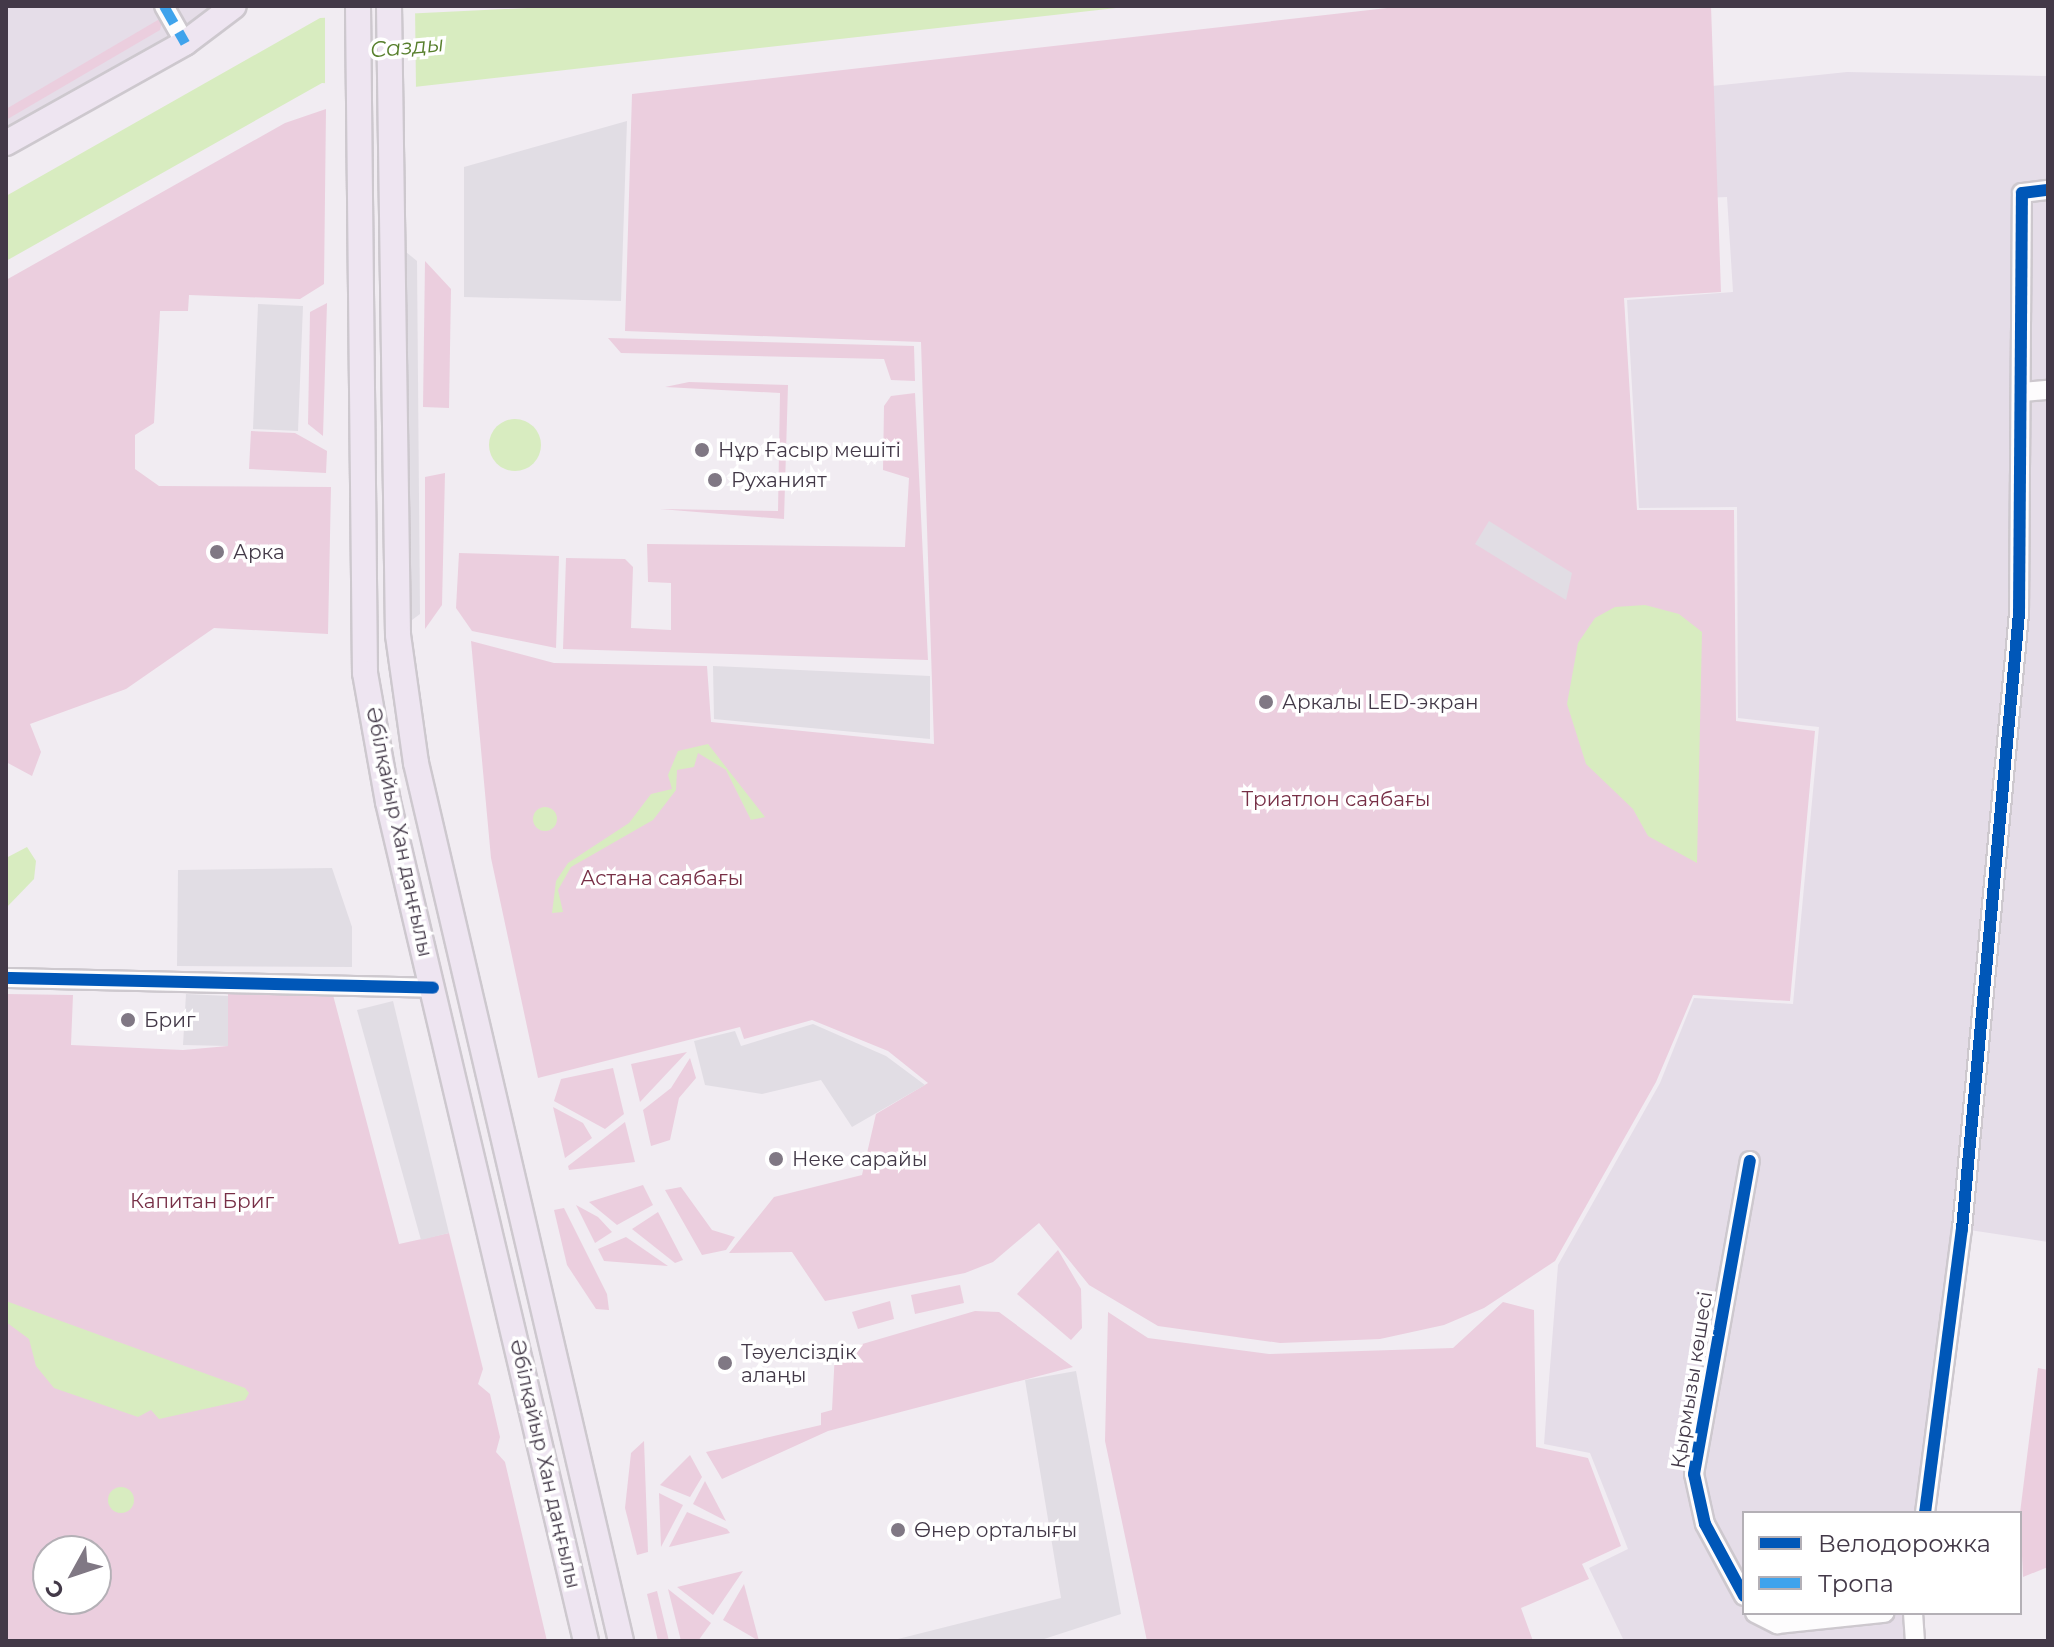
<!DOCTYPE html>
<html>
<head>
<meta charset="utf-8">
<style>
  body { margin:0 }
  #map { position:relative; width:2054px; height:1647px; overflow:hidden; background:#f1ecf2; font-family:Montserrat,sans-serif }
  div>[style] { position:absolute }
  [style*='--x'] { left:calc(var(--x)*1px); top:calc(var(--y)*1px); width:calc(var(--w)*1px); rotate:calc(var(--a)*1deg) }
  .residential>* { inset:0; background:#e5dde8 }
  .green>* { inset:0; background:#ebcede }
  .parking>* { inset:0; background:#e1dde4 }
  .water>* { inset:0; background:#d8ecc0 }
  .round { border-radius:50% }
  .pier>* { inset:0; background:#f1ecf2 }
  .roads { filter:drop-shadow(2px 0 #cdc8ce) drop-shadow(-2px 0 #cdc8ce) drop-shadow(0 2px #cdc8ce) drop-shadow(0 -2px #cdc8ce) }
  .minor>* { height:18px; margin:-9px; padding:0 9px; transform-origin:9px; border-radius:9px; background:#fdfcfd }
  .major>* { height:24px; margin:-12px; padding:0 12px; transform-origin:12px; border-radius:12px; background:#eee5f1 }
  .quiet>* { height:10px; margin-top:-5px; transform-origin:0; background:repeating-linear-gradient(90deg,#3fa3ec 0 20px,transparent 0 30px) }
  .cycleway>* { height:12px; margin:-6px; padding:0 6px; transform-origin:6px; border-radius:6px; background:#0057b8 }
  .dots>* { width:22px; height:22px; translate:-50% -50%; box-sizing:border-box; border:4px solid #fff; border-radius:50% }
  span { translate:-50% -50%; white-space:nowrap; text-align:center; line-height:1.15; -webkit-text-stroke:7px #fff; paint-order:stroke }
  .poi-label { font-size:20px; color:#433948 }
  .left { translate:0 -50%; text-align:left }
  .park-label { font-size:20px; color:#772f46 }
  .street-label { font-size:20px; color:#433948 }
  .water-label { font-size:22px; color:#577f2c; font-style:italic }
  .frame { position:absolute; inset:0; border:8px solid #433948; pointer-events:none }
  .legend { position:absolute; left:1742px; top:1511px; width:280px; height:104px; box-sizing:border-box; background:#fff; border:2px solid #b4b0b6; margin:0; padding:10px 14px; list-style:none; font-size:24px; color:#433948 }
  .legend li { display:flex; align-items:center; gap:16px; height:40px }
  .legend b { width:40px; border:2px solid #b4b0b6 }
  .north { position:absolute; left:32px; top:1535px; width:80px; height:80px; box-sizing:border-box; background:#fff; border:2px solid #b4b0b6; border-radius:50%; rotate:230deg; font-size:22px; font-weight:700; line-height:32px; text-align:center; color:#433948 }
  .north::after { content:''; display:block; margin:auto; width:28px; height:36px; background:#807884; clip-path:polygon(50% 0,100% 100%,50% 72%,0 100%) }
</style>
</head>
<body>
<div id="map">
  <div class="residential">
    <div style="clip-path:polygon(6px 6px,234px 6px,6px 142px)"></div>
    <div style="clip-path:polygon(1847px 72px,2048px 76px,2048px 1242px,1963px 1229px,1925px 1513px,1744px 1513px,1744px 1613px,1913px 1613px,1915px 1641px,1624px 1641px,1589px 1568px,1628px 1549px,1590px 1453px,1544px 1444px,1558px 1265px,1660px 1083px,1694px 998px,1793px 1004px,1819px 727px,1738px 718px,1737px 507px,1639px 508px,1627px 300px,1733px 292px,1727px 197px,1633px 201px,1625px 95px)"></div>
  </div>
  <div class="green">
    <div style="clip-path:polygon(1405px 6px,1711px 6px,1721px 292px,1624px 298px,1637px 510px,1734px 510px,1736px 721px,1815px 731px,1790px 1001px,1693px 995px,1656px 1082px,1555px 1261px,1484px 1308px,1444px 1325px,1380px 1339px,1280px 1343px,1158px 1326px,1089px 1285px,1039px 1223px,993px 1262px,965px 1273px,825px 1301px,792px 1252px,729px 1253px,774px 1197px,862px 1175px,876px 1114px,928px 1083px,888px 1051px,812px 1020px,744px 1039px,740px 1027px,538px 1078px,491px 858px,471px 641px,554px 663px,707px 666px,711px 722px,934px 744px,921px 342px,625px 331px,632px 94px)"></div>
    <div style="clip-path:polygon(163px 17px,160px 30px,6px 120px,6px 109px)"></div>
    <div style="clip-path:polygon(326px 109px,324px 284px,300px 299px,189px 295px,188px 311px,160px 311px,154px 423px,135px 435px,135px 469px,159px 486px,331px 487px,328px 634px,214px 628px,126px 689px,30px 724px,41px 752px,32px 776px,6px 762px,6px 280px,285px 123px)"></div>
    <div style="clip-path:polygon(425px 261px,451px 289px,449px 408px,423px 407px)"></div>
    <div style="clip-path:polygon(327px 303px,323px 436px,308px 424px,310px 312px)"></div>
    <div style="clip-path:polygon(608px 338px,914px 346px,915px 381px,891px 380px,884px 359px,621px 353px)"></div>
    <div style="clip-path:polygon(689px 382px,788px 385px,784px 519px,660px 509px,778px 511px,780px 393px,665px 387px)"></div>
    <div style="clip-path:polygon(915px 393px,928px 660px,563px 649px,566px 558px,625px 559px,633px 567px,631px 628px,671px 630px,671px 583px,648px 582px,647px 544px,905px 547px,909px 478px,883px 470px,884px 406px,891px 396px)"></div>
    <div style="clip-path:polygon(251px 431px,295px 433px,327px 451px,326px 473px,249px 469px)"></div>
    <div style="clip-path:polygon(445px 473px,442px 605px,425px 629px,425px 477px)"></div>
    <div style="clip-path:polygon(459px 553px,559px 556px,556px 648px,472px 631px,456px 608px)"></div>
    <div style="clip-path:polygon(evenodd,228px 992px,333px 995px,399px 1244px,449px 1233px,483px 1369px,478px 1384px,490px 1394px,500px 1437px,496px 1452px,505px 1462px,547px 1641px,6px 1641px,6px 994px,73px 995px,71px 1045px,183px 1050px,228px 1046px,228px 992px,48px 1551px,96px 1551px,96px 1599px,48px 1599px,48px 1551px)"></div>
    <div style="clip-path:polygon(687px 1052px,640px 1102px,631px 1064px)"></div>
    <div style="clip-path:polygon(690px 1058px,696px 1078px,679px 1098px,670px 1140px,651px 1146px,643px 1110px,671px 1088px)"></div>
    <div style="clip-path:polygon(613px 1068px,624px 1114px,605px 1129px,554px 1101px,561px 1079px)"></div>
    <div style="clip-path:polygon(553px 1107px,583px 1123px,592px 1138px,565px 1158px)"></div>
    <div style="clip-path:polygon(625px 1122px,635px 1162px,569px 1170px,568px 1166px)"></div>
    <div style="clip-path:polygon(643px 1185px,653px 1205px,617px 1225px,589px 1202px)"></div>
    <div style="clip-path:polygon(681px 1187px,712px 1230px,735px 1237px,726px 1250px,702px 1255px,665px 1190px)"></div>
    <div style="clip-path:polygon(576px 1205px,598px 1217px,612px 1232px,595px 1243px)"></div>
    <div style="clip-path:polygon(564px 1208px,607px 1294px,609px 1310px,596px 1309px,567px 1265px,554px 1210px)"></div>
    <div style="clip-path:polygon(658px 1212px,683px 1260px,675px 1263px,632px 1229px)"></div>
    <div style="clip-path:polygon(626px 1237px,668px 1266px,604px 1261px,598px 1249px)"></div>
    <div style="clip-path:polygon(1058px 1250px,1081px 1289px,1082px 1328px,1071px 1340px,1017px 1294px)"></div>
    <div style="clip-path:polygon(960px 1285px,964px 1303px,915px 1314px,911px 1295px)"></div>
    <div style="clip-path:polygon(890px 1301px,894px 1319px,858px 1329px,852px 1312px)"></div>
    <div style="clip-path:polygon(1503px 1302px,1534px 1310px,1536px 1447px,1588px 1458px,1621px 1546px,1582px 1564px,1589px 1579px,1521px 1608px,1533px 1641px,1147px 1641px,1105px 1441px,1108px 1312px,1148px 1338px,1269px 1354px,1453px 1348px)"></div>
    <div style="clip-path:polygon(975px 1311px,999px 1312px,1073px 1367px,828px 1431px,722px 1479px,706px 1452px,821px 1425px,821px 1413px,832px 1410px,835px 1352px)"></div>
    <div style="clip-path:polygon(2038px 1368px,2048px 1370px,2048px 1567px,2023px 1577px,2020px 1513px)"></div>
    <div style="clip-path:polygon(644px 1441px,648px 1552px,637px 1555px,625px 1508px,631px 1453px)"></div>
    <div style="clip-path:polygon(690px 1455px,702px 1477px,690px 1497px,660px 1485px)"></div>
    <div style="clip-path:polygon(705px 1481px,726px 1521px,693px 1504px)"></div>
    <div style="clip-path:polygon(659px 1493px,683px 1505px,661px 1547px)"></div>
    <div style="clip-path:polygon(687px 1512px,727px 1529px,730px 1533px,669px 1547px)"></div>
    <div style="clip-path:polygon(743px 1571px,713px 1615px,677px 1587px)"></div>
    <div style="clip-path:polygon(744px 1584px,759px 1641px,723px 1620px)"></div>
    <div style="clip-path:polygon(668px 1589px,711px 1623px,698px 1641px,681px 1641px)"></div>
    <div style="clip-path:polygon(657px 1591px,669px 1641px,658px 1641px,647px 1594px)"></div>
  </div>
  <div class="parking">
    <div style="clip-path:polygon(627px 121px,621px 301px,464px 297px,464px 167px)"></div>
    <div style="clip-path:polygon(406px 252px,417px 261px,420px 614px,408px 623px)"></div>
    <div style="clip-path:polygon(258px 304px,303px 306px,298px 431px,253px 429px)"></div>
    <div style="clip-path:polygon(1489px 521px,1572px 573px,1566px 600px,1475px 544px)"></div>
    <div style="clip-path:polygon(713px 666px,930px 676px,930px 739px,714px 719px)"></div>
    <div style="clip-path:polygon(332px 868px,352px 927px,352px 967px,177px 966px,178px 870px)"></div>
    <div style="clip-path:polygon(186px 994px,228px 996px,228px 1046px,183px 1045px)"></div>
    <div style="clip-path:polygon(393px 1001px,449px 1233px,421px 1240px,357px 1010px)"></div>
    <div style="clip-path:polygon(813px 1024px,886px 1056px,925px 1085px,852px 1127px,821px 1080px,762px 1094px,705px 1085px,694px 1041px,735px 1031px,741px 1046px)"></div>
    <div style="clip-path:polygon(1076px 1371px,1121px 1614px,1038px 1641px,890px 1641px,1061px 1598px,1025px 1380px)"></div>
  </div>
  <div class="water">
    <div style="clip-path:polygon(568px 6px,1134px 6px,405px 88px,322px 83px,6px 261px,6px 196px,320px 18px)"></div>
    <div class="round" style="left:489px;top:419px;width:52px;height:52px"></div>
    <div style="clip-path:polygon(1645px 605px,1679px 614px,1702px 632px,1697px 863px,1648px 836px,1633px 809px,1586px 764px,1567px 704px,1578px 643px,1595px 618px,1615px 607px)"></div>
    <div style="clip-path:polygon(708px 744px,765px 817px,751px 820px,726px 770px,698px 753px,694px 767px,677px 770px,676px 790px,653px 820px,571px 867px,558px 890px,563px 912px,552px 913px,556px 881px,568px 863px,629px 823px,651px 794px,672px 789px,668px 775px,678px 751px)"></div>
    <div class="round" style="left:533px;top:807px;width:24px;height:24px"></div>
    <div style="clip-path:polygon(27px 847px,36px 861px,34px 879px,6px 908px,6px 858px)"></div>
    <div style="clip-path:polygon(6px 1301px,245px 1388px,249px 1393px,245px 1400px,159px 1419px,151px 1410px,138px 1417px,54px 1388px,36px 1366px,29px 1339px,6px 1322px)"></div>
    <div class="round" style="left:108px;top:1487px;width:26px;height:26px"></div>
  </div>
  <div class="pier">
    <div style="clip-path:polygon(415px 7px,416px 91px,325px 87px,325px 13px)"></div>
  </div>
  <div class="roads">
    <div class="minor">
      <div style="--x:164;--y:6;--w:43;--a:60.4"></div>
      <div style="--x:2023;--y:392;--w:25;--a:-5"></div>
      <div style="--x:6;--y:978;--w:427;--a:1.3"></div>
      <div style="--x:1925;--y:1513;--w:286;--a:-82.6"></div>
      <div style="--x:1962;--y:1229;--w:619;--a:-84.71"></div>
      <div style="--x:2019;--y:613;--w:420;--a:-89.6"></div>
      <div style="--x:2022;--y:193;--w:26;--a:-7"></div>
      <div style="--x:1744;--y:1596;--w:82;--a:-118.4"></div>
      <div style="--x:1705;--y:1524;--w:51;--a:-102.4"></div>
      <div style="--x:1694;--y:1474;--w:318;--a:-79.9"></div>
      <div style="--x:1755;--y:1613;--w:25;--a:27"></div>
      <div style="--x:1777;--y:1624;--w:108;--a:-5.9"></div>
      <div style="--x:1913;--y:1613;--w:28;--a:86"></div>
    </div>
    <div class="major">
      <div style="--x:358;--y:6;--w:667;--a:89.4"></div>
      <div style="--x:365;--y:673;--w:131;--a:79.9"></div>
      <div style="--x:388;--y:802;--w:862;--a:76.72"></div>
      <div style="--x:389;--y:6;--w:629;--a:89.18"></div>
      <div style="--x:398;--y:635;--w:129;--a:82"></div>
      <div style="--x:416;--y:763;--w:902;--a:76.86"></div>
      <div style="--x:6;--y:143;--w:205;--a:-29.2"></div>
      <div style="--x:185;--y:43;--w:61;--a:-37.1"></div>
    </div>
  </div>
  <div class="quiet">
    <div style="--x:164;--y:6;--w:43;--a:60.4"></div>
  </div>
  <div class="cycleway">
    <div style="--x:6;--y:978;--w:427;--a:1.3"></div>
    <div style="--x:1925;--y:1513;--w:286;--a:-82.6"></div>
    <div style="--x:1962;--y:1229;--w:619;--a:-84.71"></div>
    <div style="--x:2019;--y:613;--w:420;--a:-89.6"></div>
    <div style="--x:2022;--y:193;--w:26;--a:-7"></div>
    <div style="--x:1744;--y:1596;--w:82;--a:-118.4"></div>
    <div style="--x:1705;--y:1524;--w:51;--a:-102.4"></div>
    <div style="--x:1694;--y:1474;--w:318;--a:-79.9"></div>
  </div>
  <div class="dots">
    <div style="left:702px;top:450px;background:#807884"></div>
    <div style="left:715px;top:480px;background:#807884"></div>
    <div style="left:217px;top:552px;background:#807884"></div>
    <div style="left:1266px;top:702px;background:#807884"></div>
    <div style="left:128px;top:1020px;background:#807884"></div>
    <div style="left:776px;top:1159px;background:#807884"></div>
    <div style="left:725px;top:1363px;background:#807884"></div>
    <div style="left:898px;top:1530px;background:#807884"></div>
  </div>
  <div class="poi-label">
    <span class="left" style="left:718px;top:450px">Нұр Ғасыр мешіті</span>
    <span class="left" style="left:731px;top:480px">Руханият</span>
    <span class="left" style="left:233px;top:552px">Арка</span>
    <span class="left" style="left:1282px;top:702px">Аркалы LED-экран</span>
    <span class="left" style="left:144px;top:1020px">Бриг</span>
    <span class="left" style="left:792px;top:1159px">Неке сарайы</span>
    <span class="left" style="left:741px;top:1364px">Тәуелсіздік<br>алаңы</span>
    <span class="left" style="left:914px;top:1530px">Өнер орталығы</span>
  </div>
  <div class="park-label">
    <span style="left:1336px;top:799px">Триатлон саябағы</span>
    <span style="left:662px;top:878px">Астана саябағы</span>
    <span style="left:202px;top:1201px">Капитан Бриг</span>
  </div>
  <div class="street-label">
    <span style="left:399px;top:832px;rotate:78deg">Әбілқайыр Хан даңғылы</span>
    <span style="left:1692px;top:1380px;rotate:-81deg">Қырмызы көшесі</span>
    <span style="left:545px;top:1464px;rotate:77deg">Әбілқайыр Хан даңғылы</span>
  </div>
  <div class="water-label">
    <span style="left:407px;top:47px;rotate:-5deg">Сазды</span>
  </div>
  <div class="frame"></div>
  <ul class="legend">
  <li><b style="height:10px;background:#0057b8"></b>Велодорожка</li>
  <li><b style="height:10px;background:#3fa3ec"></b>Тропа</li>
  </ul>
  <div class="north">С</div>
</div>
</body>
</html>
